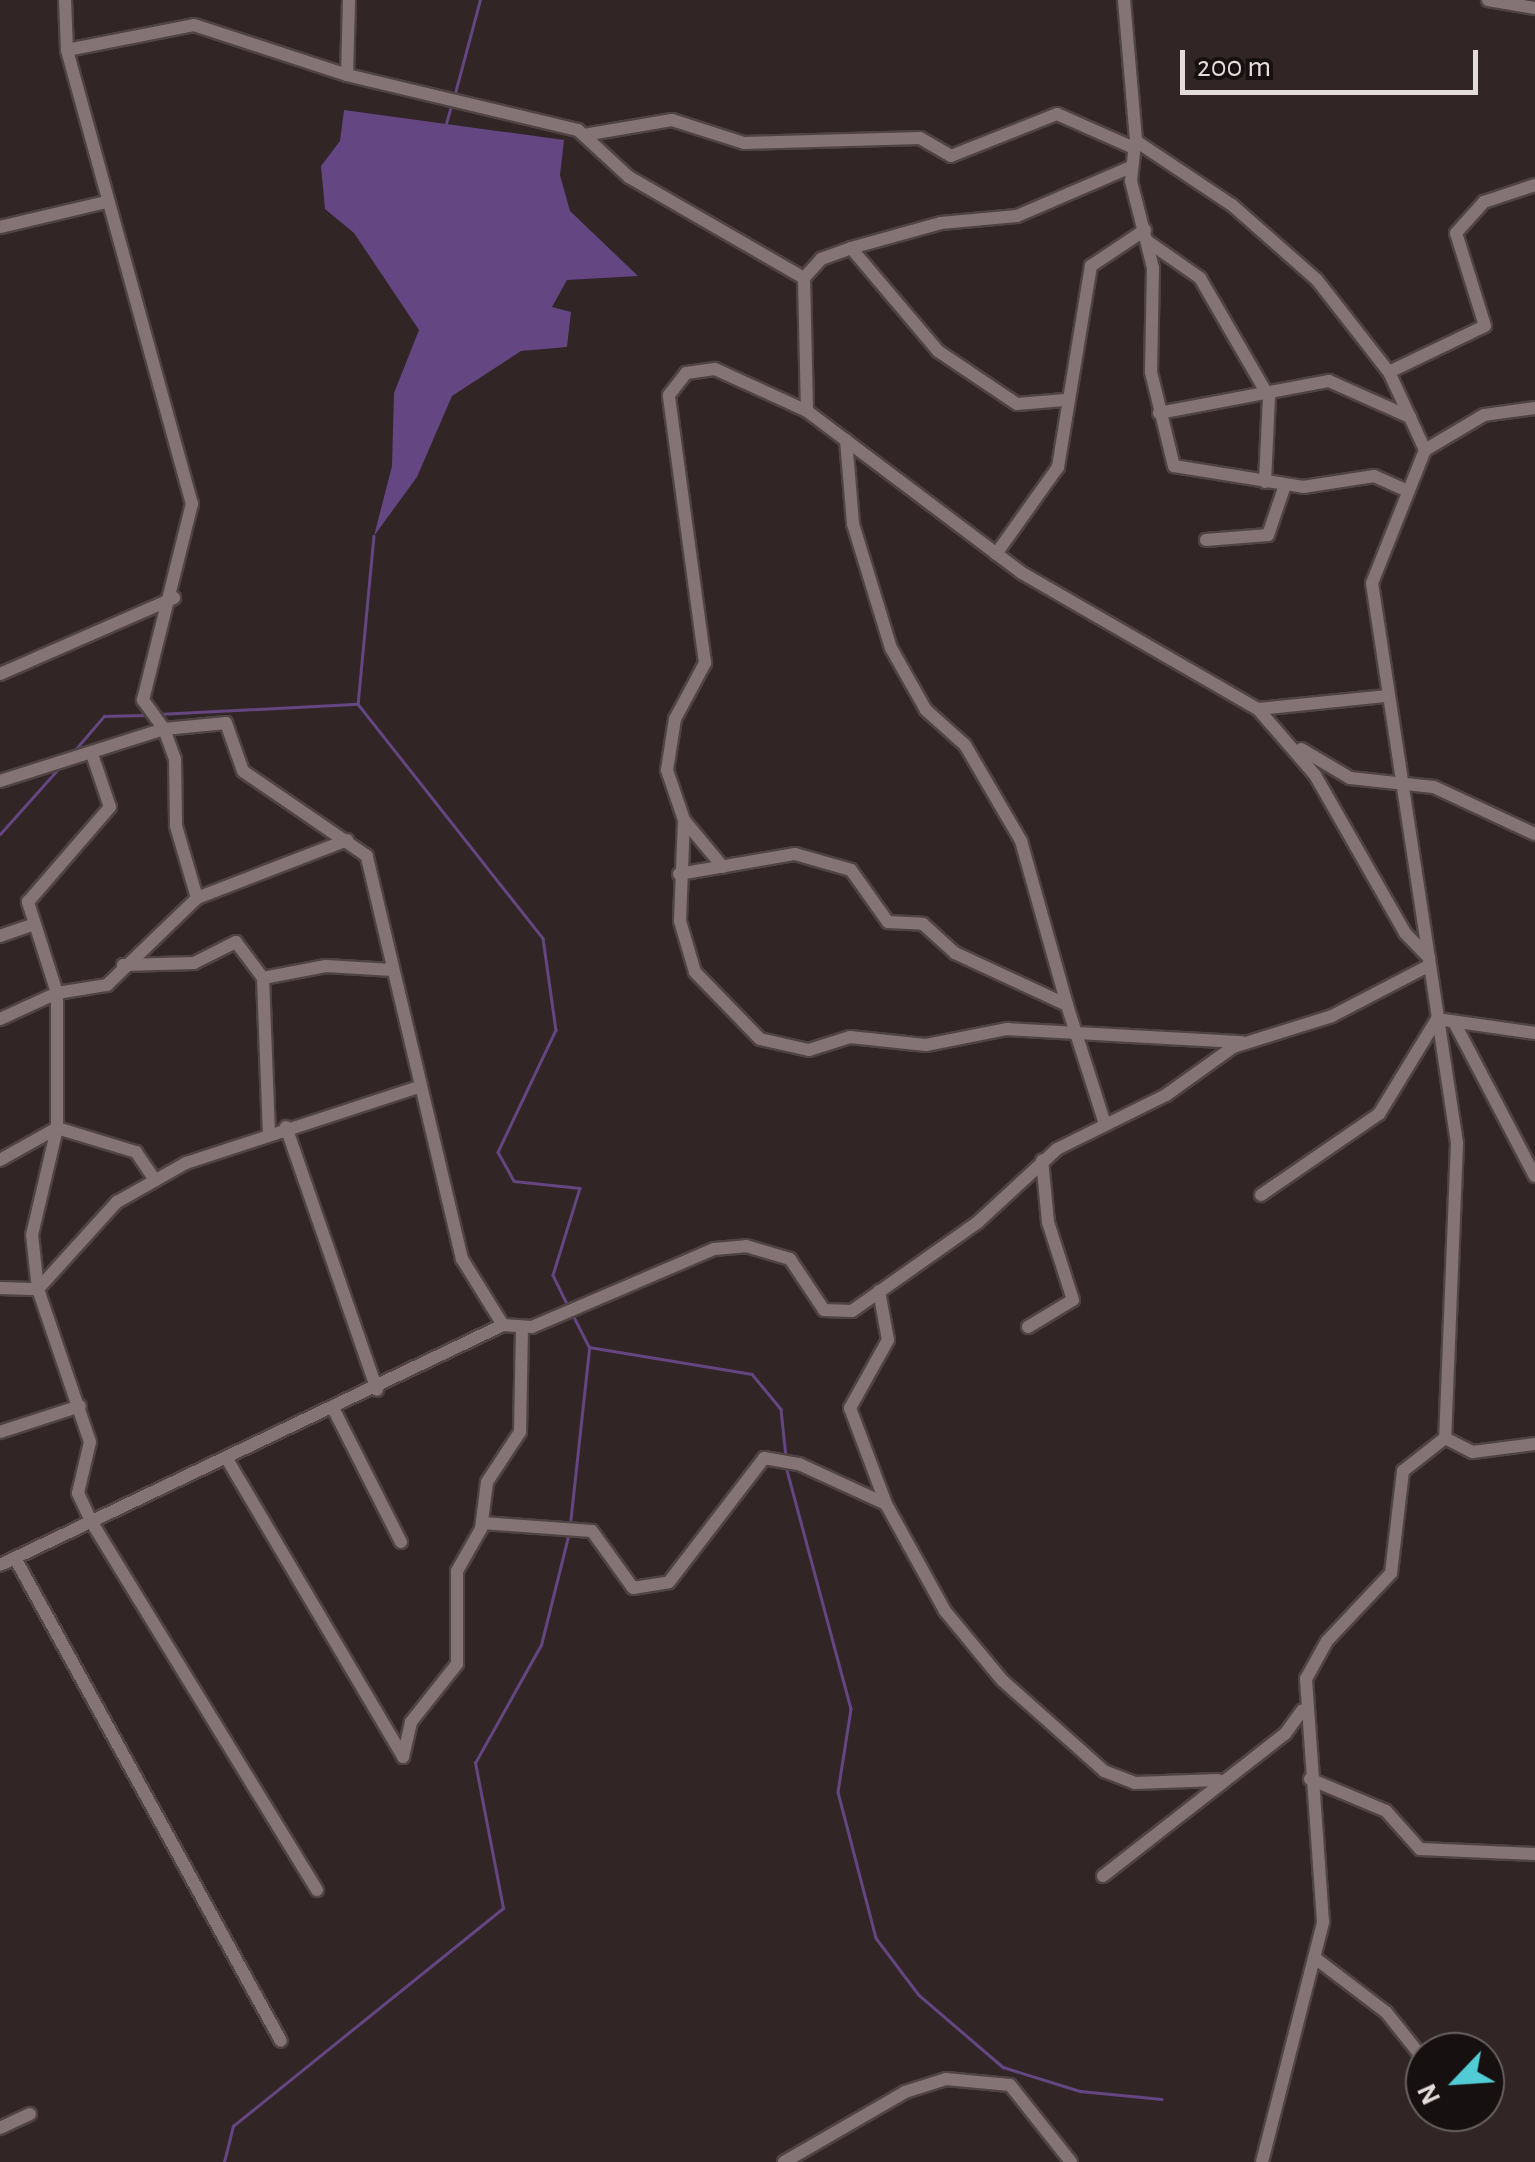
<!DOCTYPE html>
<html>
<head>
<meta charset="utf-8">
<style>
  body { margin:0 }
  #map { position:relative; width:1535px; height:2162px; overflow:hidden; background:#322525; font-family:"Alegreya Sans",sans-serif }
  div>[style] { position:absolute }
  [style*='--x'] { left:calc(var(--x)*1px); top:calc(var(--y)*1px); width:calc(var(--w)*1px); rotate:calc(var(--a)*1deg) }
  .water>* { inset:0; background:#644682 }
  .stream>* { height:2.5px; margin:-1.25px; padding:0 1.25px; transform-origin:1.25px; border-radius:1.25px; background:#644682 }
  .roads { filter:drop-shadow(2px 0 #4f4343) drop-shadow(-2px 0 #4f4343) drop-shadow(0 2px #4f4343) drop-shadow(0 -2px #4f4343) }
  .minor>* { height:12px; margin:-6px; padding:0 6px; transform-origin:6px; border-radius:6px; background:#857475 }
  span { translate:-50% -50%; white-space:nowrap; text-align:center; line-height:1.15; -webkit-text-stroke:10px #161010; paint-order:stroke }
  .north { position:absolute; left:1405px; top:2032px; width:100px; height:100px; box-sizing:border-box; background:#161010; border:2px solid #686161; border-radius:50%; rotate:245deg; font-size:28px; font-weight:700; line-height:40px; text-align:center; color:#e4dbdb }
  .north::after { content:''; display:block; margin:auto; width:35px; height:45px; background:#51ccd5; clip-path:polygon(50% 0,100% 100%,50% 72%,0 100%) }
  .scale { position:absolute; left:1180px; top:50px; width:298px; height:45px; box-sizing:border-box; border:5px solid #e4dbdb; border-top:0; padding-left:12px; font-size:30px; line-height:35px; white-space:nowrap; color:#e4dbdb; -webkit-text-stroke:8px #161010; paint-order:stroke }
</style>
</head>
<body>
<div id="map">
  <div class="water">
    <div style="clip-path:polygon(344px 110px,564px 140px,560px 175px,570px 211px,638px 276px,567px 280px,552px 307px,571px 312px,567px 347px,521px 351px,452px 396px,417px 477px,374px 536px,392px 466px,394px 393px,419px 330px,354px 233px,325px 209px,321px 166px,340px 141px)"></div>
  </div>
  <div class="stream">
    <div style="--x:455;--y:93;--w:96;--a:-75"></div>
    <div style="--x:445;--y:127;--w:22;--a:-74"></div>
    <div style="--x:374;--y:536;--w:169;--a:95.4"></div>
    <div style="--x:358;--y:704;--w:298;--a:51.7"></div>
    <div style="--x:543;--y:938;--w:93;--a:82"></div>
    <div style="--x:556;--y:1030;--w:135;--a:115.4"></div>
    <div style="--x:498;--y:1152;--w:33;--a:61"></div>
    <div style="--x:514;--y:1181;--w:66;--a:6.1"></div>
    <div style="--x:580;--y:1188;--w:91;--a:107.2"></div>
    <div style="--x:553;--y:1275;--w:34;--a:64"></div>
    <div style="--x:158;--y:714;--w:200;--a:-2.9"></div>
    <div style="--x:74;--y:751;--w:46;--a:-49.4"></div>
    <div style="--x:104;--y:716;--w:41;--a:-1.4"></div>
    <div style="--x:0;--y:834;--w:89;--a:-48.2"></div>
    <div style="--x:574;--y:1317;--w:34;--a:63"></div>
    <div style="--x:589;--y:1347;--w:165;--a:9.4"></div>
    <div style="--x:752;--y:1374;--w:45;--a:50.4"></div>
    <div style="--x:781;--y:1409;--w:48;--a:84.1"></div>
    <div style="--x:787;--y:1470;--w:247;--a:75"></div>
    <div style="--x:851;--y:1709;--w:84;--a:98.9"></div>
    <div style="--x:838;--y:1792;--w:151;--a:75.4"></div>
    <div style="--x:876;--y:1938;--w:71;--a:53"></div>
    <div style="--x:919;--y:1995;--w:111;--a:40.6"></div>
    <div style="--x:1003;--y:2067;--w:81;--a:17.3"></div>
    <div style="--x:1080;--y:2091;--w:82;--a:5.6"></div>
    <div style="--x:570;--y:1524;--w:177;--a:-83.8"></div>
    <div style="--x:224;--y:2162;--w:37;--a:-76"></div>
    <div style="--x:233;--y:2126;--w:347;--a:-38.9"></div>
    <div style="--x:503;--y:1908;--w:148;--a:-100.9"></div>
    <div style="--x:475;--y:1763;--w:135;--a:-60.8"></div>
    <div style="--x:541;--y:1645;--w:111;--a:-76"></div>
  </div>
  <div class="roads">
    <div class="minor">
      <div style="--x:349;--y:0;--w:75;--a:91.5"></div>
      <div style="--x:347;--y:75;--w:237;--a:13.4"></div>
      <div style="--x:578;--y:130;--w:69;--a:42.7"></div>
      <div style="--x:629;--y:177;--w:202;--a:30"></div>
      <div style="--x:804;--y:278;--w:133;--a:88.7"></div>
      <div style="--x:807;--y:411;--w:269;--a:37"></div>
      <div style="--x:1022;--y:573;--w:272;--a:30"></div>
      <div style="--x:1258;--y:709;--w:87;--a:49.2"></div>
      <div style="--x:1315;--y:775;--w:182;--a:60.3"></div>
      <div style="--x:1405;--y:933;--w:35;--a:46"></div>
      <div style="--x:1124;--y:0;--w:142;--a:85.1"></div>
      <div style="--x:1136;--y:141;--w:115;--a:33.7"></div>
      <div style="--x:1232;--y:205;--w:113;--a:41.4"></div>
      <div style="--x:1317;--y:280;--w:117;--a:52"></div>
      <div style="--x:1389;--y:372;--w:86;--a:65.2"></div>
      <div style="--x:1488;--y:0;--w:48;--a:9.7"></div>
      <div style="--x:67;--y:50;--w:129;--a:-11.1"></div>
      <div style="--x:194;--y:25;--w:161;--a:18.1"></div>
      <div style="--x:584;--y:135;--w:89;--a:-9.7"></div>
      <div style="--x:672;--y:120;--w:76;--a:17.7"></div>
      <div style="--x:744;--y:143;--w:176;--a:-1.6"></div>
      <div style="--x:920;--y:138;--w:36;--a:30"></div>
      <div style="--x:951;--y:156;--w:114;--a:-21.6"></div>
      <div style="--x:1057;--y:114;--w:84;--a:23.8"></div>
      <div style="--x:1135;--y:143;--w:38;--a:96"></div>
      <div style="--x:1131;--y:181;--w:90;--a:75.8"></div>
      <div style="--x:1153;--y:268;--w:104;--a:91.1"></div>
      <div style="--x:1151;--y:372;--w:97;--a:76.3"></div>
      <div style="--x:1174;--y:466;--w:131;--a:9.2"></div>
      <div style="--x:1303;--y:487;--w:72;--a:-8.8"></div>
      <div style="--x:1374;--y:476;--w:32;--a:24"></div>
      <div style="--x:0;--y:227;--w:109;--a:-13.3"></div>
      <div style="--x:1147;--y:241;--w:65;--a:34.9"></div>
      <div style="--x:1200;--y:278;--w:138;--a:59.9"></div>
      <div style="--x:1269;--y:397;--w:85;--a:92.7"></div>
      <div style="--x:851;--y:248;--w:135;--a:49.8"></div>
      <div style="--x:938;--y:351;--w:95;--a:33.9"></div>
      <div style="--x:1017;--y:404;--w:48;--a:-4.8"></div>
      <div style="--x:804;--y:278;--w:25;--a:-48"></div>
      <div style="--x:821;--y:259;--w:32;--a:-20"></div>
      <div style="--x:851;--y:248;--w:93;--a:-15.5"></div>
      <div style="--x:941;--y:223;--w:76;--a:-5.3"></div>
      <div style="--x:1017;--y:216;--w:124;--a:-23.3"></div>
      <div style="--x:1389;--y:372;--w:106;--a:-25.6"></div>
      <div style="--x:1485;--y:326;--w:97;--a:-107.3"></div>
      <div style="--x:1456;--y:233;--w:42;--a:-47.9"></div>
      <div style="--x:1484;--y:202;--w:54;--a:-18.4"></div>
      <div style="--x:1535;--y:408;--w:51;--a:172.2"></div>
      <div style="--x:1484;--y:415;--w:69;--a:149.3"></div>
      <div style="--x:1425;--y:450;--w:143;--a:111.7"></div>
      <div style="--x:1372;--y:583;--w:566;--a:81.37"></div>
      <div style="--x:1457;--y:1143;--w:295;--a:92.3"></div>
      <div style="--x:1445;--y:1438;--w:31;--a:27"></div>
      <div style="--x:1473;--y:1452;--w:63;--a:-7.4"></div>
      <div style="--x:1159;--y:413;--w:173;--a:-10.7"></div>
      <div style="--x:1329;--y:381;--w:89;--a:24"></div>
      <div style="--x:846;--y:440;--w:84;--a:85.2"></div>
      <div style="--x:853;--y:524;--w:130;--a:73"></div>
      <div style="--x:891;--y:648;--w:71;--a:60.6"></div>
      <div style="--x:926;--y:710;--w:52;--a:41.9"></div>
      <div style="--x:965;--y:745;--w:111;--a:59.7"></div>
      <div style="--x:1021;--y:841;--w:170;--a:74.3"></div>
      <div style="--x:1206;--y:540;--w:62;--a:-4.6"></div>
      <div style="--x:1268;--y:535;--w:53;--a:-71.2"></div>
      <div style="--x:996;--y:554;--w:107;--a:-54.5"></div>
      <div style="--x:1058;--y:467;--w:204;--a:-80.7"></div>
      <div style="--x:1091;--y:266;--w:65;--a:-33.7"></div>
      <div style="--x:0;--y:674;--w:190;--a:-23.6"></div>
      <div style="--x:1258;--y:709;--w:130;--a:-5.8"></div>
      <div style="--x:1301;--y:749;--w:57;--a:30.6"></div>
      <div style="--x:1350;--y:778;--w:84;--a:6.1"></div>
      <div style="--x:1434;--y:787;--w:111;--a:25"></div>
      <div style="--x:0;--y:781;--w:172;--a:-17.6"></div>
      <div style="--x:164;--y:729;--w:32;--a:70"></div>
      <div style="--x:175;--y:759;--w:67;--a:89.1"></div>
      <div style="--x:176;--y:826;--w:75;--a:73.7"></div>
      <div style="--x:684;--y:820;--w:101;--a:92.3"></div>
      <div style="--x:680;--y:921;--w:53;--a:73.6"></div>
      <div style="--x:695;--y:972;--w:93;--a:45.9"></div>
      <div style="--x:760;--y:1039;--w:50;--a:12.7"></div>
      <div style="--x:809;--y:1050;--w:43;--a:-17.6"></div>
      <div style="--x:850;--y:1037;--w:76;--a:6"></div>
      <div style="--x:926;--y:1045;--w:83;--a:-11.2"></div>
      <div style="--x:1007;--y:1029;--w:235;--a:3.2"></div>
      <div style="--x:723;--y:867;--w:61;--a:-129.7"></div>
      <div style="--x:684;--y:820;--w:53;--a:-108.8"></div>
      <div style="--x:667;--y:770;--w:52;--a:-81.1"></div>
      <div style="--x:675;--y:719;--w:64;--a:-61.8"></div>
      <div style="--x:705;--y:663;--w:270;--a:-97.7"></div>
      <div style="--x:669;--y:395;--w:28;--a:-52"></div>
      <div style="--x:686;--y:373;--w:29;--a:-8"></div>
      <div style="--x:715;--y:369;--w:101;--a:24.5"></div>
      <div style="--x:679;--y:874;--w:118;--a:-9.8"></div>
      <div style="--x:795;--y:854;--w:58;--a:15.9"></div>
      <div style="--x:851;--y:870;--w:64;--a:54.6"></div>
      <div style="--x:888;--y:922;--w:35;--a:3"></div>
      <div style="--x:923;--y:924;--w:43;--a:42.2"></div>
      <div style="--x:955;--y:953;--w:123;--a:24.9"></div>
      <div style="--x:1067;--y:1005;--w:125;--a:72.3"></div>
      <div style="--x:0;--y:936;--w:34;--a:-19"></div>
      <div style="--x:123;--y:965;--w:71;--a:-1.6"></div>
      <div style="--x:194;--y:963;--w:47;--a:-26.6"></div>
      <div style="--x:236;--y:942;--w:45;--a:53.1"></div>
      <div style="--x:263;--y:978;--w:64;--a:-10.8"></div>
      <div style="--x:326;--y:966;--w:66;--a:3.5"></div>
      <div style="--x:263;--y:978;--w:154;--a:87.8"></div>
      <div style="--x:0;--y:1019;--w:63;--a:-24.5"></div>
      <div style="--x:57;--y:993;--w:51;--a:-9.1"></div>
      <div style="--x:107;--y:985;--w:125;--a:-44"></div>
      <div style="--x:197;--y:898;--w:161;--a:-21.1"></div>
      <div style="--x:1454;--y:1022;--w:174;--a:62.3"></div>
      <div style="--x:286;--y:1127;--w:278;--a:70.9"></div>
      <div style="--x:0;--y:1160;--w:65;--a:-29.3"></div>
      <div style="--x:57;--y:1128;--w:83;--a:16.9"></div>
      <div style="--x:136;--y:1152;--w:34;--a:56"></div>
      <div style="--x:1261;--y:1195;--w:143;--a:-34.5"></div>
      <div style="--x:1379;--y:1114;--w:111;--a:-58.6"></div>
      <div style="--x:1437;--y:1019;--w:99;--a:8.1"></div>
      <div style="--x:0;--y:1288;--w:38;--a:2"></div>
      <div style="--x:38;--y:1289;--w:54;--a:-96.3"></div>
      <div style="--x:32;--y:1235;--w:110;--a:-76.8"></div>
      <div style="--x:57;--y:1128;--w:135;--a:-90"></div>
      <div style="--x:57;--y:993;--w:96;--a:-107.7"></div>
      <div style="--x:28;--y:902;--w:125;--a:-49.2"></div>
      <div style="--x:110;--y:807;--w:53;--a:-108.8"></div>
      <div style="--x:879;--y:1291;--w:50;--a:79.6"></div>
      <div style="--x:888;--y:1340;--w:78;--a:119.2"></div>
      <div style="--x:850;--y:1408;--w:103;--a:69.4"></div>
      <div style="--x:886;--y:1504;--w:122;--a:61.1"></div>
      <div style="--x:945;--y:1611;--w:89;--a:50.4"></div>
      <div style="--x:1002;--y:1680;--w:137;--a:41.7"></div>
      <div style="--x:1104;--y:1771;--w:33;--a:21"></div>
      <div style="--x:1135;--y:1783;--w:83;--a:-2.1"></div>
      <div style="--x:503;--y:1325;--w:29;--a:4"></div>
      <div style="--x:532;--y:1327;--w:198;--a:-23.2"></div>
      <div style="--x:714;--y:1249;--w:32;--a:-5"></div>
      <div style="--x:746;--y:1246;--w:46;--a:16.5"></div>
      <div style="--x:790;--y:1259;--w:61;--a:56.3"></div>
      <div style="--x:824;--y:1310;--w:28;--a:2"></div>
      <div style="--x:852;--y:1311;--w:154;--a:-35.2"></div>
      <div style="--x:978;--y:1222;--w:108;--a:-42.7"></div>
      <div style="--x:1057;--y:1149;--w:122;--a:-26.4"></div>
      <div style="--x:1166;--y:1095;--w:82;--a:-35.6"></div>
      <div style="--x:1233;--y:1047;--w:104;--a:-17.4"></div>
      <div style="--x:1332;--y:1016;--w:110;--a:-27.5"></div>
      <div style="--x:1028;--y:1327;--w:52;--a:-31"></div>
      <div style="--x:1073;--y:1300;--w:82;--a:-107.8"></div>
      <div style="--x:1048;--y:1222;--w:62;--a:-95.5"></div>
      <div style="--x:334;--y:1410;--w:148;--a:63.1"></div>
      <div style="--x:0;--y:1432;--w:84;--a:-18"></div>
      <div style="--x:227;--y:1459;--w:346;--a:59.4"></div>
      <div style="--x:482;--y:1523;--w:110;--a:4.2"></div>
      <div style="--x:592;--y:1531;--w:70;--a:54.3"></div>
      <div style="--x:633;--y:1588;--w:36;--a:-9"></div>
      <div style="--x:669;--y:1582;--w:156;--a:-52.5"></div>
      <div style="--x:764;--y:1458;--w:36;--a:10"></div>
      <div style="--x:799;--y:1464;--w:96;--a:24.7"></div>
      <div style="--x:15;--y:1558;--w:551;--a:61.16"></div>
      <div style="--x:0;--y:1565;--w:557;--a:-25.51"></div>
      <div style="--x:503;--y:1325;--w:78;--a:-121.8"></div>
      <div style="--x:462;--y:1259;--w:414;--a:-103.3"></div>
      <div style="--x:367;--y:856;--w:150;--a:-145.6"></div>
      <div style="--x:243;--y:771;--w:51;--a:-109.5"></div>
      <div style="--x:226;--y:723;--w:62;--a:174.5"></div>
      <div style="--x:164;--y:729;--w:36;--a:-126"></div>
      <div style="--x:143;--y:700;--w:202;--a:-76"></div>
      <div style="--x:192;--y:504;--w:471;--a:-105.4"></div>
      <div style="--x:67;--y:50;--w:50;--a:-92.3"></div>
      <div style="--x:403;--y:1757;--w:36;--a:-77"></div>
      <div style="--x:411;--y:1722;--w:74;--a:-51.6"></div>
      <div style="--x:457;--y:1664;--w:93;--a:-90"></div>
      <div style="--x:457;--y:1571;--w:48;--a:-60.3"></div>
      <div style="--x:481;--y:1529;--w:47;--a:-82.7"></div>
      <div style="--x:487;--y:1482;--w:60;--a:-56.6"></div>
      <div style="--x:520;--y:1432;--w:105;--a:-88.9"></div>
      <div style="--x:1310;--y:1779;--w:82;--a:22.8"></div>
      <div style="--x:1386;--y:1811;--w:51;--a:48.2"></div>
      <div style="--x:1420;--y:1849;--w:115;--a:2.5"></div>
      <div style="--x:1103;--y:1876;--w:231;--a:-38"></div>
      <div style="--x:1285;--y:1734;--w:29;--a:-54"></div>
      <div style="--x:317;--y:1890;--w:433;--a:-121.5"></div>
      <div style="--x:91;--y:1521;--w:31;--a:-115"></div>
      <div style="--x:78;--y:1493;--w:52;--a:-76.8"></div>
      <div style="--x:90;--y:1442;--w:162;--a:-108.8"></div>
      <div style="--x:38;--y:1289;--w:118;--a:-47.8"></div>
      <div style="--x:117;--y:1202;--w:79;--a:-29.5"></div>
      <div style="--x:186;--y:1163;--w:244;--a:-18.1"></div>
      <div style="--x:1315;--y:1958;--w:89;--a:37.3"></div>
      <div style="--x:1386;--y:2012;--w:63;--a:51.5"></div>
      <div style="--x:0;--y:2128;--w:33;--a:-25"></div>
      <div style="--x:784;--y:2162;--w:140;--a:-30"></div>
      <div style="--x:905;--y:2092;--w:43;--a:-17.6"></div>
      <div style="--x:946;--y:2079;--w:64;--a:5.4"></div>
      <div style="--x:1010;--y:2085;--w:98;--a:51.6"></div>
      <div style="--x:1262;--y:2162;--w:248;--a:-75.7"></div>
      <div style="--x:1323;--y:1922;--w:244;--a:-94"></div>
      <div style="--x:1306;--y:1679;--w:43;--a:-61.1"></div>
      <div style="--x:1327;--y:1641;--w:93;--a:-46.7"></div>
      <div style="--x:1391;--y:1573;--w:103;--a:-83.3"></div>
      <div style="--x:1403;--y:1471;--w:53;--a:-38.2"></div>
    </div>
  </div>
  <div class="north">N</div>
  <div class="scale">200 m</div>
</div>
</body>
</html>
